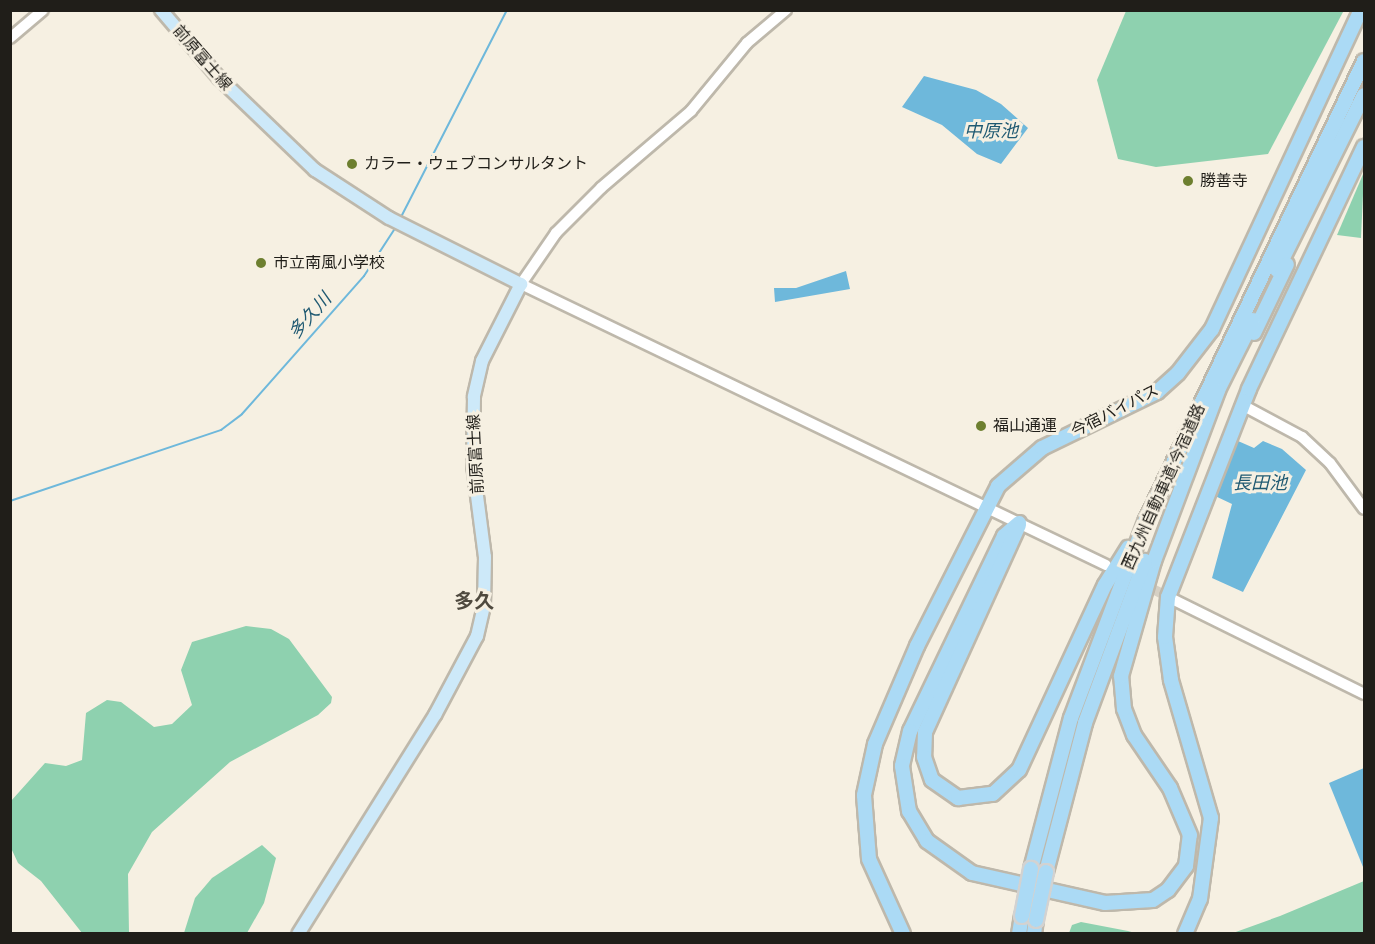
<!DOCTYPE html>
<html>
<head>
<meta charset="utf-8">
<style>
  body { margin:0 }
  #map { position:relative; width:1375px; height:944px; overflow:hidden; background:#f6f0e2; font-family:Montserrat,"Noto Sans JP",sans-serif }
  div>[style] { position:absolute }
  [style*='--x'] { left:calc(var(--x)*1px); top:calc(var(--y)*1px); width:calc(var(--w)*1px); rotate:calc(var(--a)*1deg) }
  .green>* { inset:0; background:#8ed1af }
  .water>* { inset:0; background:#6eb8db }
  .stream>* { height:2px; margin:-1px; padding:0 1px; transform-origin:1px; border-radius:1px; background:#6eb8db }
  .secondary-tunnel>* { height:10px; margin-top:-5px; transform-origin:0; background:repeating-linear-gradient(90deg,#d6d0c4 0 10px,transparent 0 15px) }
  .roads { filter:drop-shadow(2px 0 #beb8ab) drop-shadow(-2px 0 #beb8ab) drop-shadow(0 2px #beb8ab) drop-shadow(0 -2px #beb8ab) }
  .secondary>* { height:10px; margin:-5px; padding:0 5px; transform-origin:5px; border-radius:5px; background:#fff }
  .primary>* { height:12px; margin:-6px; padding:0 6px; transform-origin:6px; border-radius:6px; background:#cde9f9 }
  .highway>* { height:14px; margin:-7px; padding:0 7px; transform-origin:7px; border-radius:7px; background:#abdaf5 }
  .bridges { filter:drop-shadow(2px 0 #d2d2d1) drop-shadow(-2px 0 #d2d2d1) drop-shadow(0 2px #d2d2d1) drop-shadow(0 -2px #d2d2d1) }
  .highway-bridge>* { height:14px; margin:-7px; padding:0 7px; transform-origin:7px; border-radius:7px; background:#abdaf5 }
  .dots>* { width:16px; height:16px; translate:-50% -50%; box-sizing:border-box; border:3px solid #f6f0e2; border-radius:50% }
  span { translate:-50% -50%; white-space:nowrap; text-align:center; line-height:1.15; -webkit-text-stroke:6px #f6f0e2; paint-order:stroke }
  .street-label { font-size:16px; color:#201e19 }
  .poi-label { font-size:16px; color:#201e19 }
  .left { translate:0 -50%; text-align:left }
  .water-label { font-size:18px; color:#1f5972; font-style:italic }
  .quarter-label { font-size:20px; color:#4f4a3f; font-weight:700 }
  .frame { position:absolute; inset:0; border:12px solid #201e19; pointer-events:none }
</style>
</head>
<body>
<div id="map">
  <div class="green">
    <div style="clip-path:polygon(1126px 11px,1342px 10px,1343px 12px,1268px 154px,1156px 167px,1118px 159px,1097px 80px)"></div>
    <div style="clip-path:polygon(1364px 172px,1361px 238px,1337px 235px)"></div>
    <div style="clip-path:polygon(246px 626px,271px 629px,289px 639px,332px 697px,331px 703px,318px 715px,230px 762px,152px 832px,128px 874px,129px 933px,82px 933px,41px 881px,18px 863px,11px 848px,11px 801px,45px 763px,66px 766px,82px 760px,86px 713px,107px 700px,121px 702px,154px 727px,172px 724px,192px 705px,181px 670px,192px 642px)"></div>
    <div style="clip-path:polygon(262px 845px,276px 858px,264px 903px,247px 933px,184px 933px,195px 898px,212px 878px)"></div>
    <div style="clip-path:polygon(1364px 881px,1364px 933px,1233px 933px,1280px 916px)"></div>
    <div style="clip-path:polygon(1081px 922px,1128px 931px,1135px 933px,1069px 933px,1072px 925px)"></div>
  </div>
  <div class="water">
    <div style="clip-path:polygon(924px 76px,976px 90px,1001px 104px,1028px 128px,1001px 164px,977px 154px,942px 125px,902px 107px)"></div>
    <div style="clip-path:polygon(846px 271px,850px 289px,775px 302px,774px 288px,796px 288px)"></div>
    <div style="clip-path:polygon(1238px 441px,1254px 448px,1263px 441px,1282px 449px,1306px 470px,1243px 592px,1212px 578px,1232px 504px,1213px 495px)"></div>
    <div style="clip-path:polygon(1364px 768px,1364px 866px,1363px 867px,1329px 783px)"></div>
  </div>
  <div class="stream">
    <div style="--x:400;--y:219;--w:235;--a:-62.9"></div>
    <div style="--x:10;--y:501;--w:223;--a:-18.6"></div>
    <div style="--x:221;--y:430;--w:26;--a:-37"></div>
    <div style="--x:242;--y:414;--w:184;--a:-48.5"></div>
    <div style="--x:364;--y:276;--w:59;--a:-56.9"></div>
  </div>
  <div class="secondary-tunnel">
    <div style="--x:1141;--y:583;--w:30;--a:27"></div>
  </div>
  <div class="roads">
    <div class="secondary">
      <div style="--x:786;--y:10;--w:51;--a:139.8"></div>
      <div style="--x:747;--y:43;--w:88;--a:129.5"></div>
      <div style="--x:691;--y:111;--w:118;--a:139.5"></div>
      <div style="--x:601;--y:188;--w:64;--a:135"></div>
      <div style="--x:556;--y:233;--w:62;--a:124.5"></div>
      <div style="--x:521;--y:284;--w:649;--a:25.66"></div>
      <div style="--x:10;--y:38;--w:43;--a:-40.3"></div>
      <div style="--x:1244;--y:406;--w:66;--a:28.1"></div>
      <div style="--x:1302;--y:437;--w:38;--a:43"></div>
      <div style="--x:1330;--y:463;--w:57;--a:53.5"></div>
      <div style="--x:1168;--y:597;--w:219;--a:26.3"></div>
    </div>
    <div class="primary">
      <div style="--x:161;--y:10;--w:89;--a:49.5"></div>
      <div style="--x:219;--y:78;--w:133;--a:43.8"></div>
      <div style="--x:315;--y:170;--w:88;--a:33"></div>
      <div style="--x:389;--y:218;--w:148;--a:26.6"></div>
      <div style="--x:521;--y:284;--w:86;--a:116.9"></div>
      <div style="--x:482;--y:361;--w:37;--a:103"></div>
      <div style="--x:474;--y:397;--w:68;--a:90.8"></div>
      <div style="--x:473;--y:465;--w:93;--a:82.6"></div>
      <div style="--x:485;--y:557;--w:49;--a:91.2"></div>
      <div style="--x:484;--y:606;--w:31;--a:103"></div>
      <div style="--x:477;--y:636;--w:89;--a:118"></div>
      <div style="--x:435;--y:715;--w:258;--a:122"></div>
    </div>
    <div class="highway">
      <div style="--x:1277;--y:270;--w:195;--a:-63.6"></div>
      <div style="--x:1254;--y:333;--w:76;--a:-64.4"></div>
      <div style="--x:1216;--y:394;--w:83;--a:-63.4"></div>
      <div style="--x:1019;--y:523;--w:20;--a:139"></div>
      <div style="--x:1004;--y:536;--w:216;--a:115.7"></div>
      <div style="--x:910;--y:731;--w:36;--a:103"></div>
      <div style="--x:902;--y:766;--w:46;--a:81.2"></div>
      <div style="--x:909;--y:811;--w:35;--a:59"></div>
      <div style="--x:927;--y:841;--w:55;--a:35.4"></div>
      <div style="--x:972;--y:873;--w:136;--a:12.7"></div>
      <div style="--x:1105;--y:903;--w:48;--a:-3.6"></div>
      <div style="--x:1153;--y:900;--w:18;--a:-34"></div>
      <div style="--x:1168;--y:890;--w:30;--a:-53"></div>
      <div style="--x:1186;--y:866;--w:31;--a:-83"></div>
      <div style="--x:1190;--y:835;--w:51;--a:-113.1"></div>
      <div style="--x:1170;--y:788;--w:64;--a:-124.2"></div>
      <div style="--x:1134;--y:735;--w:28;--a:-111"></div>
      <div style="--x:1124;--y:709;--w:33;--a:-95"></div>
      <div style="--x:1121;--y:676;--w:120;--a:-74"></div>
      <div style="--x:1154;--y:561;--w:182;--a:-69.4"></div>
      <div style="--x:1019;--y:525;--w:227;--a:114.4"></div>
      <div style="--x:925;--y:732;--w:25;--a:92"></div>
      <div style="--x:924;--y:757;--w:24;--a:71"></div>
      <div style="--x:932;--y:780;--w:32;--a:35"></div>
      <div style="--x:958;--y:798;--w:35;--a:-7"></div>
      <div style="--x:993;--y:794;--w:35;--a:-43"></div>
      <div style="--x:1019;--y:770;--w:204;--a:-65.1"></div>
      <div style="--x:1105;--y:585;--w:44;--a:-58.1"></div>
      <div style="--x:1031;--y:869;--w:156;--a:-75.2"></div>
      <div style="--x:1071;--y:718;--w:212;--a:-69.3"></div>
      <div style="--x:1146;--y:520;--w:508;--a:-64.59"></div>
      <div style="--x:1046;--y:872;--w:154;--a:-75.3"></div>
      <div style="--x:1085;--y:723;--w:173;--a:-69.7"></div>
      <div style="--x:903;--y:934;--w:82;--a:-114.4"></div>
      <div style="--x:869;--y:859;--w:64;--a:-94.5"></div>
      <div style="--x:864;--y:795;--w:52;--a:-77.8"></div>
      <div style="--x:875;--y:744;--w:107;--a:-66.8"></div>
      <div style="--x:917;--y:646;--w:179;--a:-63.1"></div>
      <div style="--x:998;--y:486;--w:58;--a:-40.8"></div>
      <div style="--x:1042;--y:448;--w:128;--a:-26"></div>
      <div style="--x:1157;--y:392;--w:28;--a:-42"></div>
      <div style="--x:1178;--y:373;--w:56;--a:-52.3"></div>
      <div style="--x:1212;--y:329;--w:352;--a:-65"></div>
      <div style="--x:1019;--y:934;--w:18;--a:-81"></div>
      <div style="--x:1034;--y:934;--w:14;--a:-82"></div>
      <div style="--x:1185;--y:934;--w:38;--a:-67"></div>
      <div style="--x:1200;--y:899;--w:82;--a:-82.3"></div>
      <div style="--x:1211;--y:818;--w:144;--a:-106.2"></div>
      <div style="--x:1171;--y:680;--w:43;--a:-97.9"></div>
      <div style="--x:1165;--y:637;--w:40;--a:-85.7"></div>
      <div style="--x:1168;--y:597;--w:223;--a:-68.7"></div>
      <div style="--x:1249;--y:389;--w:268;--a:-64.6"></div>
    </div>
  </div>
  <div class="bridges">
    <div class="highway-bridge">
      <div style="--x:1022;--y:916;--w:48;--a:-79.2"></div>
      <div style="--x:1036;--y:920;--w:49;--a:-78.2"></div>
    </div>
  </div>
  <div class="dots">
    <div style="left:352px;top:164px;background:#6d7f2f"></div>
    <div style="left:1188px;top:181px;background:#6d7f2f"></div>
    <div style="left:261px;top:263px;background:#6d7f2f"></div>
    <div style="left:981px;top:426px;background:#6d7f2f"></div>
  </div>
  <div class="street-label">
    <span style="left:202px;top:58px;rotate:49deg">前原富士線</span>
    <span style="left:1115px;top:411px;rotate:-27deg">今宿バイパス</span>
    <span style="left:476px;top:454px;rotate:-93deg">前原富士線</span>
    <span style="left:1164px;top:487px;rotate:-66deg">西九州自動車道;今宿道路</span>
  </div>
  <div class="poi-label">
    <span class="left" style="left:364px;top:164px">カラー・ウェブコンサルタント</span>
    <span class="left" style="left:1200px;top:181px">勝善寺</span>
    <span class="left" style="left:273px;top:263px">市立南風小学校</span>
    <span class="left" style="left:993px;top:426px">福山通運</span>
  </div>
  <div class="water-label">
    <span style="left:991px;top:131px">中原池</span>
    <span style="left:310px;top:316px;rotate:-49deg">多久川</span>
    <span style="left:1260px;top:483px">長田池</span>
  </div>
  <div class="quarter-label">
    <span style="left:474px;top:601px">多久</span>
  </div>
  <div class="frame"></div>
</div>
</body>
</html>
